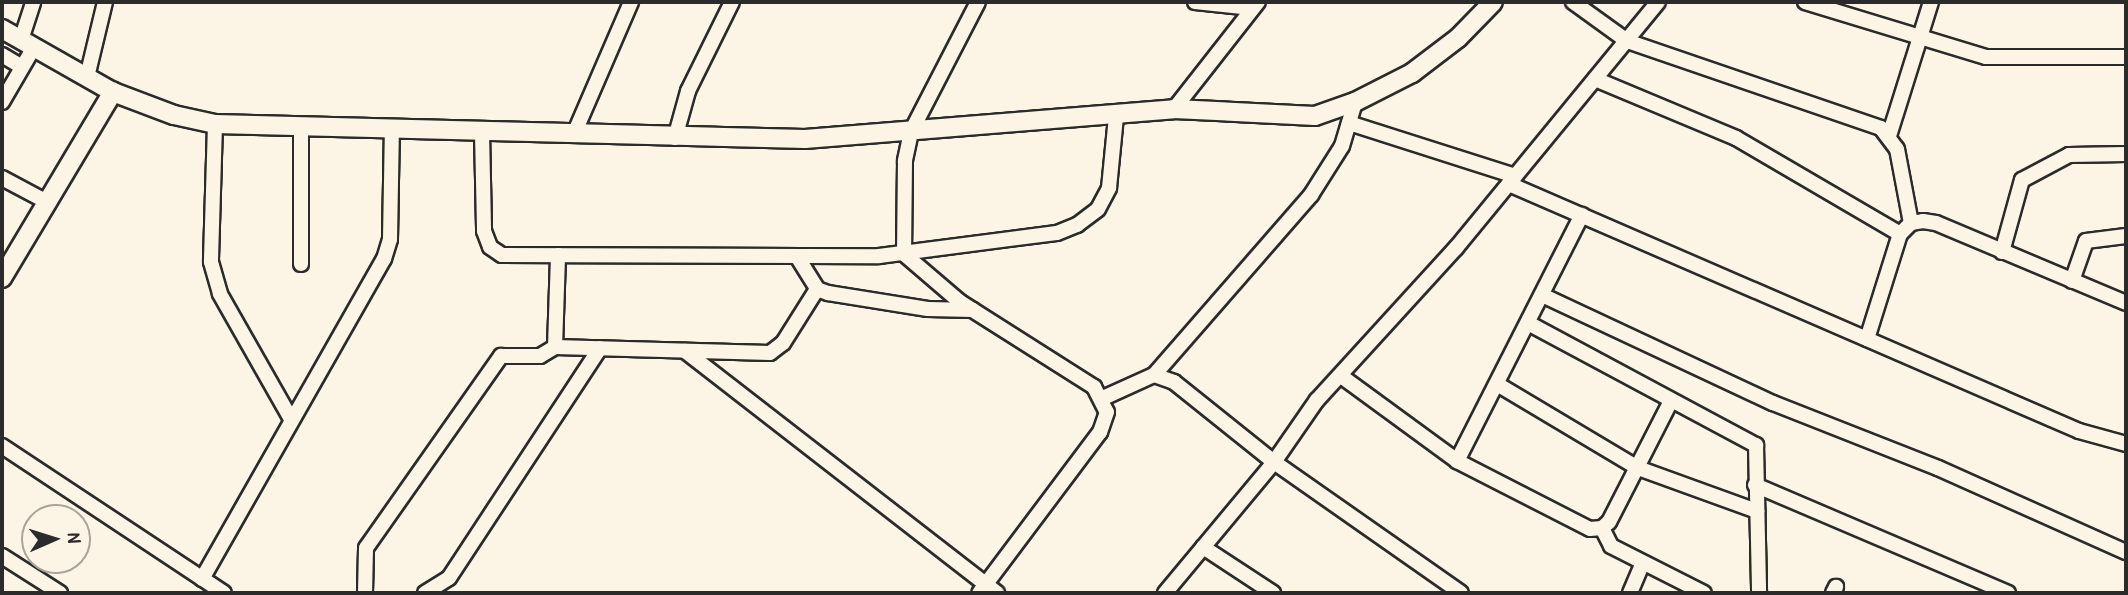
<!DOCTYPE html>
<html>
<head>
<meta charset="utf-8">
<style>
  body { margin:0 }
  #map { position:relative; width:2128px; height:595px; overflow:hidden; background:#fcf5e5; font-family:"Patrick Hand",sans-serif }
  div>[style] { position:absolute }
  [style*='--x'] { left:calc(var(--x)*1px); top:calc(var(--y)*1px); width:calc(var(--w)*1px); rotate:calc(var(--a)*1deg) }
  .roads { filter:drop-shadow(2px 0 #2b2b2b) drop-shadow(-2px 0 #2b2b2b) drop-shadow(0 2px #2b2b2b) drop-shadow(0 -2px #2b2b2b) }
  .minor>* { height:14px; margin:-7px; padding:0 7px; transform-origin:7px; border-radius:7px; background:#fcf5e5 }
  .tertiary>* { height:18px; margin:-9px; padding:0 9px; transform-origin:9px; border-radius:9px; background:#fcf5e5 }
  span { translate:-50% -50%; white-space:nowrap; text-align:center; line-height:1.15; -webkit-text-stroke:5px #fcf5e5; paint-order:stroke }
  .frame { position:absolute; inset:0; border:4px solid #2b2b2b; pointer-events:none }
  .north { position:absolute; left:21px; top:504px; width:70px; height:70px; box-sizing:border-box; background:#fcf5e5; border:2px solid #a8a49b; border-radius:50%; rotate:87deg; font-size:19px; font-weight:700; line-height:28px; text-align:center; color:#2b2b2b }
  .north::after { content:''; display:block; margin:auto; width:24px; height:32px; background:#2b2b2b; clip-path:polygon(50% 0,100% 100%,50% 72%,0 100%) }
</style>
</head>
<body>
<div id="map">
  <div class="roads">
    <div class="minor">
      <div style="--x:978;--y:2;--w:146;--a:117.3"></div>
      <div style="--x:911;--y:132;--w:30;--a:102"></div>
      <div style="--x:905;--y:161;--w:93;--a:90.6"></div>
      <div style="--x:904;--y:254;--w:74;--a:40.6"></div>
      <div style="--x:960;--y:302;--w:159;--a:32.4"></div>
      <div style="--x:1094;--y:387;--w:28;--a:63"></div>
      <div style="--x:1107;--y:412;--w:21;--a:109"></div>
      <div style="--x:1100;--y:432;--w:201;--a:126.9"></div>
      <div style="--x:1195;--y:2;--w:57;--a:6"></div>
      <div style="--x:1573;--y:2;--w:67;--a:35.8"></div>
      <div style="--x:1627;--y:41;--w:268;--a:18.9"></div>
      <div style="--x:1881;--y:128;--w:26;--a:53"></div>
      <div style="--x:1897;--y:149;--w:75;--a:79.3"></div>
      <div style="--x:1805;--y:2;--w:189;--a:16.9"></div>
      <div style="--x:1986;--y:57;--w:140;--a:0"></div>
      <div style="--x:21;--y:40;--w:40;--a:-72"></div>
      <div style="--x:2;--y:55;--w:23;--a:31"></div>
      <div style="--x:87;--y:77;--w:77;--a:-76.5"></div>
      <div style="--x:1595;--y:79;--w:153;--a:22.7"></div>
      <div style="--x:1736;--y:138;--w:190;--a:30.3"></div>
      <div style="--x:2;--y:102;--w:64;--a:-59.8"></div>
      <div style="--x:1174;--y:109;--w:136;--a:-51.9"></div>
      <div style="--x:1349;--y:123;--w:174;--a:17.7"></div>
      <div style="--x:215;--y:124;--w:138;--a:91.7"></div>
      <div style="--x:211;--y:262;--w:33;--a:74"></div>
      <div style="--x:220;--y:294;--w:144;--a:60.4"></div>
      <div style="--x:301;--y:127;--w:137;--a:90"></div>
      <div style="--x:482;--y:132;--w:99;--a:88.8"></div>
      <div style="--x:484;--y:231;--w:17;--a:69"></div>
      <div style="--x:490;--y:247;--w:14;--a:34"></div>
      <div style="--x:502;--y:255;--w:377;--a:0.2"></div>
      <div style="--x:879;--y:256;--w:179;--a:-7.4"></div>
      <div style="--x:1057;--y:233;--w:22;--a:-22"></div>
      <div style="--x:1077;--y:225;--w:26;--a:-37"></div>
      <div style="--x:1098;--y:209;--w:24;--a:-62"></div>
      <div style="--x:1109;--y:188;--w:72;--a:-84.4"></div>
      <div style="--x:574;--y:134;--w:144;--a:-66.6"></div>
      <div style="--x:1889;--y:136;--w:140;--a:-72.6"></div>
      <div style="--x:675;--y:138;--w:49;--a:-74.5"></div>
      <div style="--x:688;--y:91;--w:99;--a:-63.7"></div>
      <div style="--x:2;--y:178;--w:53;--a:28"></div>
      <div style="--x:1509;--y:184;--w:621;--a:23.43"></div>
      <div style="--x:2079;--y:431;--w:49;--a:15.5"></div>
      <div style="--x:2002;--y:252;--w:75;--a:-74.5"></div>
      <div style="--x:2022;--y:180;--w:53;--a:-28"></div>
      <div style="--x:2069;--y:155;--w:57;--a:-1"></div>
      <div style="--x:798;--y:258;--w:36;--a:58"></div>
      <div style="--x:817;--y:289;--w:12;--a:20"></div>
      <div style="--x:828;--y:293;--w:101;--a:9.1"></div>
      <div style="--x:928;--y:309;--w:45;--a:1.3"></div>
      <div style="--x:2072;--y:281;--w:42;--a:-70.7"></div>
      <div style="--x:2086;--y:241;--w:40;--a:-7.1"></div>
      <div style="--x:1542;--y:295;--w:255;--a:25.1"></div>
      <div style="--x:1773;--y:403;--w:177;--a:21.5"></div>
      <div style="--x:1938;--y:468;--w:206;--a:24.1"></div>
      <div style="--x:1528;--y:323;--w:259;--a:28.2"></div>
      <div style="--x:1756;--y:445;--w:148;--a:88.8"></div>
      <div style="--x:1867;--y:339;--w:110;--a:-72.6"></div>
      <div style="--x:1900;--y:234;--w:16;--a:-45"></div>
      <div style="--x:1911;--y:223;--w:12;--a:-9"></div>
      <div style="--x:1923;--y:221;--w:13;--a:9"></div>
      <div style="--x:1936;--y:223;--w:206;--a:22.8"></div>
      <div style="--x:555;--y:347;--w:215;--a:1.6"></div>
      <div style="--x:770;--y:353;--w:16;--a:-38"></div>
      <div style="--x:783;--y:343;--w:64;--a:-57.8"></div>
      <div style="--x:685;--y:351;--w:395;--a:37.8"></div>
      <div style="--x:1154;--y:375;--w:239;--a:-48.9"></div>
      <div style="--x:1311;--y:195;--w:58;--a:-57.7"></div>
      <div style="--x:1342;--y:146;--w:46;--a:-73.5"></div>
      <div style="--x:1341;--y:376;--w:144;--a:36.2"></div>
      <div style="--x:1457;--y:461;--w:149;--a:27.1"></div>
      <div style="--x:1590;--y:529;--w:12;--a:-5"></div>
      <div style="--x:1602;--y:528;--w:9;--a:-41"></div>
      <div style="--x:1609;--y:522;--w:136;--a:-62.9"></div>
      <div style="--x:1497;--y:384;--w:164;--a:30.8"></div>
      <div style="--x:1638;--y:468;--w:127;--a:19.9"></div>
      <div style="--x:1103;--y:398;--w:56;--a:-24.3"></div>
      <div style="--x:1154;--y:375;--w:21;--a:19"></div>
      <div style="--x:1174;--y:382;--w:128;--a:38.7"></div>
      <div style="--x:1274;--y:462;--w:228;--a:35"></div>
      <div style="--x:2;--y:446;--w:266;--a:33.5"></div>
      <div style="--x:1457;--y:461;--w:276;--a:-63.1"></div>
      <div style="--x:1755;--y:485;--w:275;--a:23.1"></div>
      <div style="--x:1602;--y:528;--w:20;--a:63"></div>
      <div style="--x:1611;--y:546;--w:104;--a:26.8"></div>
      <div style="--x:1203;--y:547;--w:84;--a:33.3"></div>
      <div style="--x:2;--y:556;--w:69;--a:32.5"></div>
      <div style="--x:202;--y:579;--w:368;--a:-60.4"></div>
      <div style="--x:384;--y:259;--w:21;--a:-73"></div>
      <div style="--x:390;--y:239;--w:110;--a:-89"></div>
      <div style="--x:365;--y:593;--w:45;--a:-88.7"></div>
      <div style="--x:366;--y:548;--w:235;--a:-54.9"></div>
      <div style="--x:501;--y:356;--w:39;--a:0"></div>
      <div style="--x:540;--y:356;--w:17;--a:-31"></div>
      <div style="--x:555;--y:347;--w:92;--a:-88.1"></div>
      <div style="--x:425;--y:593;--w:28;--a:-32"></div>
      <div style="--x:449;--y:578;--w:275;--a:-56.7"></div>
      <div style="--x:1165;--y:593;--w:170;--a:-50.2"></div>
      <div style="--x:1274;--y:462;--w:75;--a:-55.3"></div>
      <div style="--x:1317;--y:400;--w:206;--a:-47.6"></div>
      <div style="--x:1456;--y:248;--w:318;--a:-50.6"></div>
      <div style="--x:1630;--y:593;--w:30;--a:-67"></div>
      <div style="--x:1833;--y:593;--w:7;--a:-63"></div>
    </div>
    <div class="tertiary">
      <div style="--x:2;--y:29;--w:128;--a:29.6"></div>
      <div style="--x:113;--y:92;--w:65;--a:20.7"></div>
      <div style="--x:174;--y:115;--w:42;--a:12.4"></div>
      <div style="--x:215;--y:124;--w:590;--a:1.46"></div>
      <div style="--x:805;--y:139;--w:370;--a:-4.6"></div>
      <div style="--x:1174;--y:109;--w:141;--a:2.8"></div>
      <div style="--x:1315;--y:116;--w:42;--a:-19.3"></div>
      <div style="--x:1355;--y:102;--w:64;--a:-27"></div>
      <div style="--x:1412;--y:73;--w:58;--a:-37.3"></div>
      <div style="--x:1458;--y:38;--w:50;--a:-45.8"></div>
      <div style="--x:2;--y:278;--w:217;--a:-59.2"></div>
    </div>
  </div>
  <div class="frame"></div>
  <div class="north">N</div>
</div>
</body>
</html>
